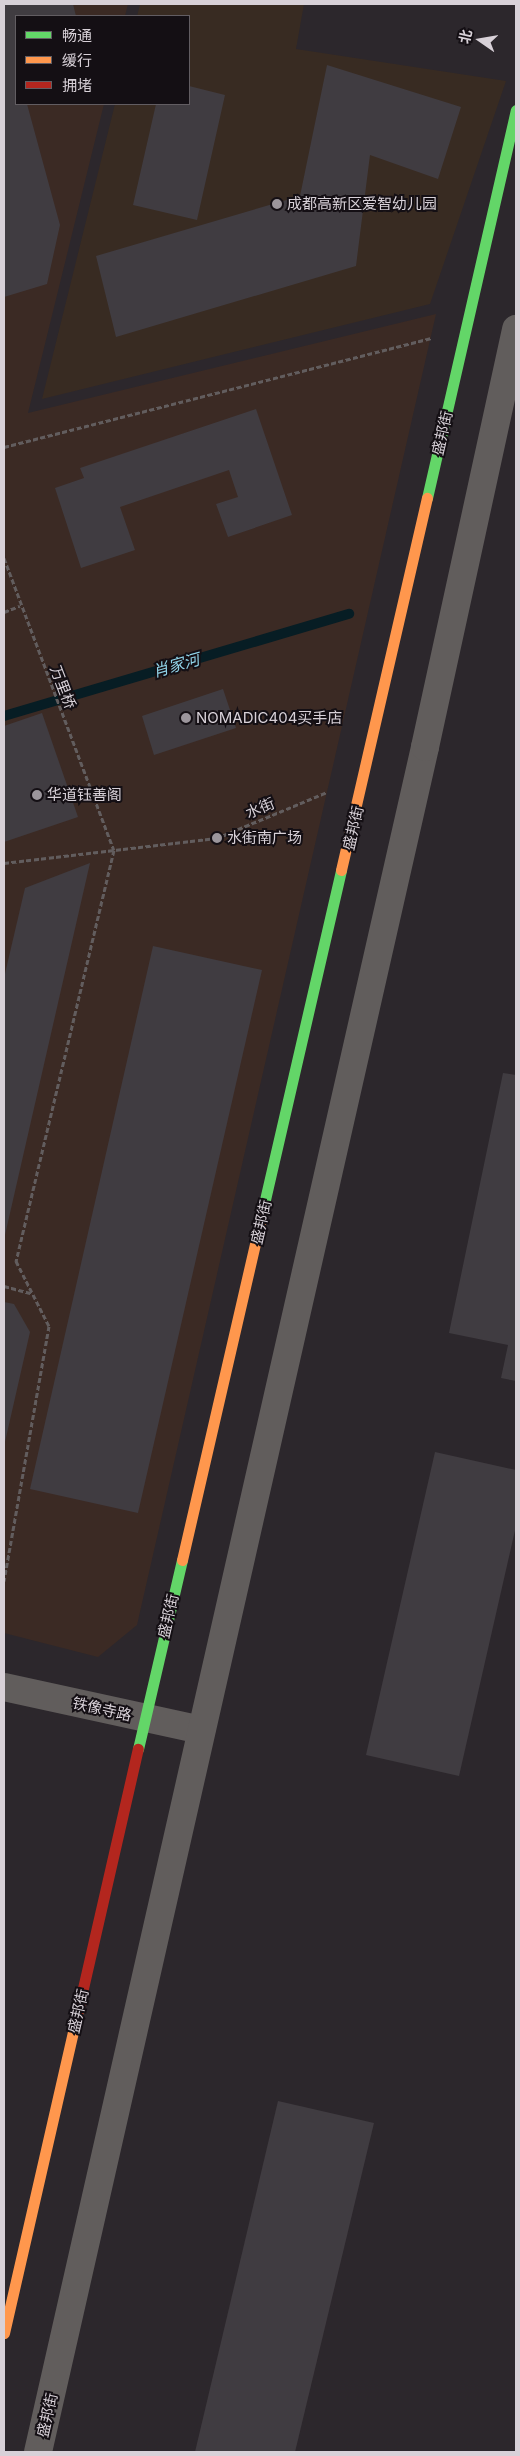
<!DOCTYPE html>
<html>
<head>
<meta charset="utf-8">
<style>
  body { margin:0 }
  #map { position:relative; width:520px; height:2456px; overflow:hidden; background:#2c272c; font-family:Inter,"Noto Sans SC",sans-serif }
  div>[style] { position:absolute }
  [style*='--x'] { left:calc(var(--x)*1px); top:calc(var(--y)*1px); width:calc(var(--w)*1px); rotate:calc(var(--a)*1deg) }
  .commercial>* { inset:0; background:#3b2a24 }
  .education>* { inset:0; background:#382b22 }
  .stream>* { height:10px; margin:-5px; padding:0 5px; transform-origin:5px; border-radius:5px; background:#071d24 }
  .building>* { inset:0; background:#403c41 }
  .path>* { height:3px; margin-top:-1.5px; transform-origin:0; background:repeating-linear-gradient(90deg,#625d5e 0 5px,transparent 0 7.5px) }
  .street>* { height:28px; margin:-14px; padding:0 14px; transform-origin:14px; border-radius:14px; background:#615d5c }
  .fast>* { height:11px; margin:-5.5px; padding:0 5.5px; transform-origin:5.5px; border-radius:5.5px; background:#63d668 }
  .slow>* { height:11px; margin:-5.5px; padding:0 5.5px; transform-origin:5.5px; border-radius:5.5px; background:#ff974d }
  .jam>* { height:11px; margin:-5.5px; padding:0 5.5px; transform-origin:5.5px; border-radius:5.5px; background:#b3261e }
  .dots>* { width:14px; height:14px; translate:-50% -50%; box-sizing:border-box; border:2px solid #140f14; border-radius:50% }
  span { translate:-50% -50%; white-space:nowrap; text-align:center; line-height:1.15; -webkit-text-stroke:4px #140f14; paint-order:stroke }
  .poi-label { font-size:15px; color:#d8d1d8 }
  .left { translate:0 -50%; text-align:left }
  .street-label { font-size:15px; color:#d8d1d8 }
  .water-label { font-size:16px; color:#91d4e9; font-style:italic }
  .frame { position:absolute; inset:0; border:5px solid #d8d1d8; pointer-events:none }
  .legend { position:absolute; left:15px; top:15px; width:175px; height:90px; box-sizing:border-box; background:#140f14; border:1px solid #625d62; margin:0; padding:6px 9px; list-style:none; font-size:15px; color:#d8d1d8 }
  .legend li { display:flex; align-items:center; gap:10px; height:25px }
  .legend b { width:25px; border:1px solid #625d62 }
  .north { position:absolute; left:455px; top:15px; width:50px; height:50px; -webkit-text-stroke:4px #140f14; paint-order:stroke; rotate:283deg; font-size:14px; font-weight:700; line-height:20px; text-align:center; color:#d8d1d8 }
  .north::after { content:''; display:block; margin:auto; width:18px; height:22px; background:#d8d1d8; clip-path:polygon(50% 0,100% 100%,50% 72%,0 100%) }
</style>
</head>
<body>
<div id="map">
  <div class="commercial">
    <div style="clip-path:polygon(4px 4px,128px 4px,125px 16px,16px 16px,16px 104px,104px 104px,28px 413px,436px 314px,137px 1625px,98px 1657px,4px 1633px)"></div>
  </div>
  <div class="education">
    <div style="clip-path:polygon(140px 4px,304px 4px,296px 49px,506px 81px,430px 304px,42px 399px,115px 104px,189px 104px,189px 16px,137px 16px)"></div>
  </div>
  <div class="stream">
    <div style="--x:4;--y:716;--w:360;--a:-16.5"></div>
  </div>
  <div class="building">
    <div style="clip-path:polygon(4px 4px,73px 4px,76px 16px,16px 16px,16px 104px,27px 104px,60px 225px,47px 284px,4px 297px)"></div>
    <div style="clip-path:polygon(327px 65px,461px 107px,438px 179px,370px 155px,356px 266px,116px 337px,96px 256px,300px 196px)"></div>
    <div style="clip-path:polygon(189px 86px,225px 95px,197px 220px,133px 205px,156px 104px,189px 104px)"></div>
    <div style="clip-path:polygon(256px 409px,292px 515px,228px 537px,216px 504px,238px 497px,229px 470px,120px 507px,135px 550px,81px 568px,55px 488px,84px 478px,80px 468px)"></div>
    <div style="clip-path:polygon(223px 689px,236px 728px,154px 755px,142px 716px)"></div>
    <div style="clip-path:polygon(42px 713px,78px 817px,4px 842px,4px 726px)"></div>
    <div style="clip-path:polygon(90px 863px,5px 1235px,4px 1235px,4px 978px,25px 888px)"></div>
    <div style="clip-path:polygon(153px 946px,262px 970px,138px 1513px,30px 1489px)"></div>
    <div style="clip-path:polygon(503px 1073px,516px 1075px,516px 1381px,501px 1378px,508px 1345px,449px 1333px)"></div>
    <div style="clip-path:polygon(4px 1302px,14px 1304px,30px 1332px,5px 1442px)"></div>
    <div style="clip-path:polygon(435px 1452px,516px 1470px,516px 1526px,459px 1776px,366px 1755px)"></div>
    <div style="clip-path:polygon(278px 2101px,374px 2123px,295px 2452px,195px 2452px)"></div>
  </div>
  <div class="path">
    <div style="--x:4;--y:447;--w:442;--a:-14.3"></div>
    <div style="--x:4;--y:558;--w:312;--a:69.4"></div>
    <div style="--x:114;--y:850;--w:423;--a:103.4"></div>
    <div style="--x:16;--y:1261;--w:73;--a:63.1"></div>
    <div style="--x:49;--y:1326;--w:259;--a:100"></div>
    <div style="--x:4;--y:612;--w:17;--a:-21"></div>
    <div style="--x:4;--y:863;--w:214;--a:-6.7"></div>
    <div style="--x:217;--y:838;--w:119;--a:-22.7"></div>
    <div style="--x:4;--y:1286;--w:28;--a:15"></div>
  </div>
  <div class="street">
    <div style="--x:4;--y:1687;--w:202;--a:12.3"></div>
    <div style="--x:38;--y:2452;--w:1748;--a:-77.21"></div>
    <div style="--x:425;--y:747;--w:428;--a:-77.7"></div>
  </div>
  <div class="fast">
    <div style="--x:427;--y:498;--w:398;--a:-77.1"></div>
    <div style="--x:261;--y:1217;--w:356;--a:-77"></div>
    <div style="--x:138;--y:1749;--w:194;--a:-76.9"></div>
  </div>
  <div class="slow">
    <div style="--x:341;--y:870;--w:382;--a:-77"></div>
    <div style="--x:182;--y:1560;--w:352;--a:-77"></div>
    <div style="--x:4;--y:2333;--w:331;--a:-77.1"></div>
  </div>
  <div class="jam">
    <div style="--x:78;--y:2010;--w:268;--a:-77.1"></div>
  </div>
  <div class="dots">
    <div style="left:277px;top:204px;background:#9c969c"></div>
    <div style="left:186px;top:718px;background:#9c969c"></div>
    <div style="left:37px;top:795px;background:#9c969c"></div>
    <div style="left:217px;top:838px;background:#9c969c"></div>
  </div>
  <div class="poi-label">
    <span class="left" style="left:287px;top:204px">成都高新区爱智幼儿园</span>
    <span class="left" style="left:196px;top:718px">NOMADIC404买手店</span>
    <span class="left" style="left:47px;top:795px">华道钰善阁</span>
    <span class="left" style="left:227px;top:838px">水街南广场</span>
  </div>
  <div class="street-label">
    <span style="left:442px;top:433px;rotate:-77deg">盛邦街</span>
    <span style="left:63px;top:687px;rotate:69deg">万里桥</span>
    <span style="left:260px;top:808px;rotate:-23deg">水街</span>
    <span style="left:353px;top:828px;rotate:-77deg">盛邦街</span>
    <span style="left:261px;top:1222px;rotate:-77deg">盛邦街</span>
    <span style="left:168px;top:1616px;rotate:-77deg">盛邦街</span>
    <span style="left:102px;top:1709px;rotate:13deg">铁像寺路</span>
    <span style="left:78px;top:2011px;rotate:-77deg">盛邦街</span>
    <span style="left:47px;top:2415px;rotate:-77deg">盛邦街</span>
  </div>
  <div class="water-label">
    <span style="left:176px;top:665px;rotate:-16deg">肖家河</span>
  </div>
  <div class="frame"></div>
  <ul class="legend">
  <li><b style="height:6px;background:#63d668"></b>畅通</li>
  <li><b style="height:6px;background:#ff974d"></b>缓行</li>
  <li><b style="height:6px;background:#b3261e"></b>拥堵</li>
  </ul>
  <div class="north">北</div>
</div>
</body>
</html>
